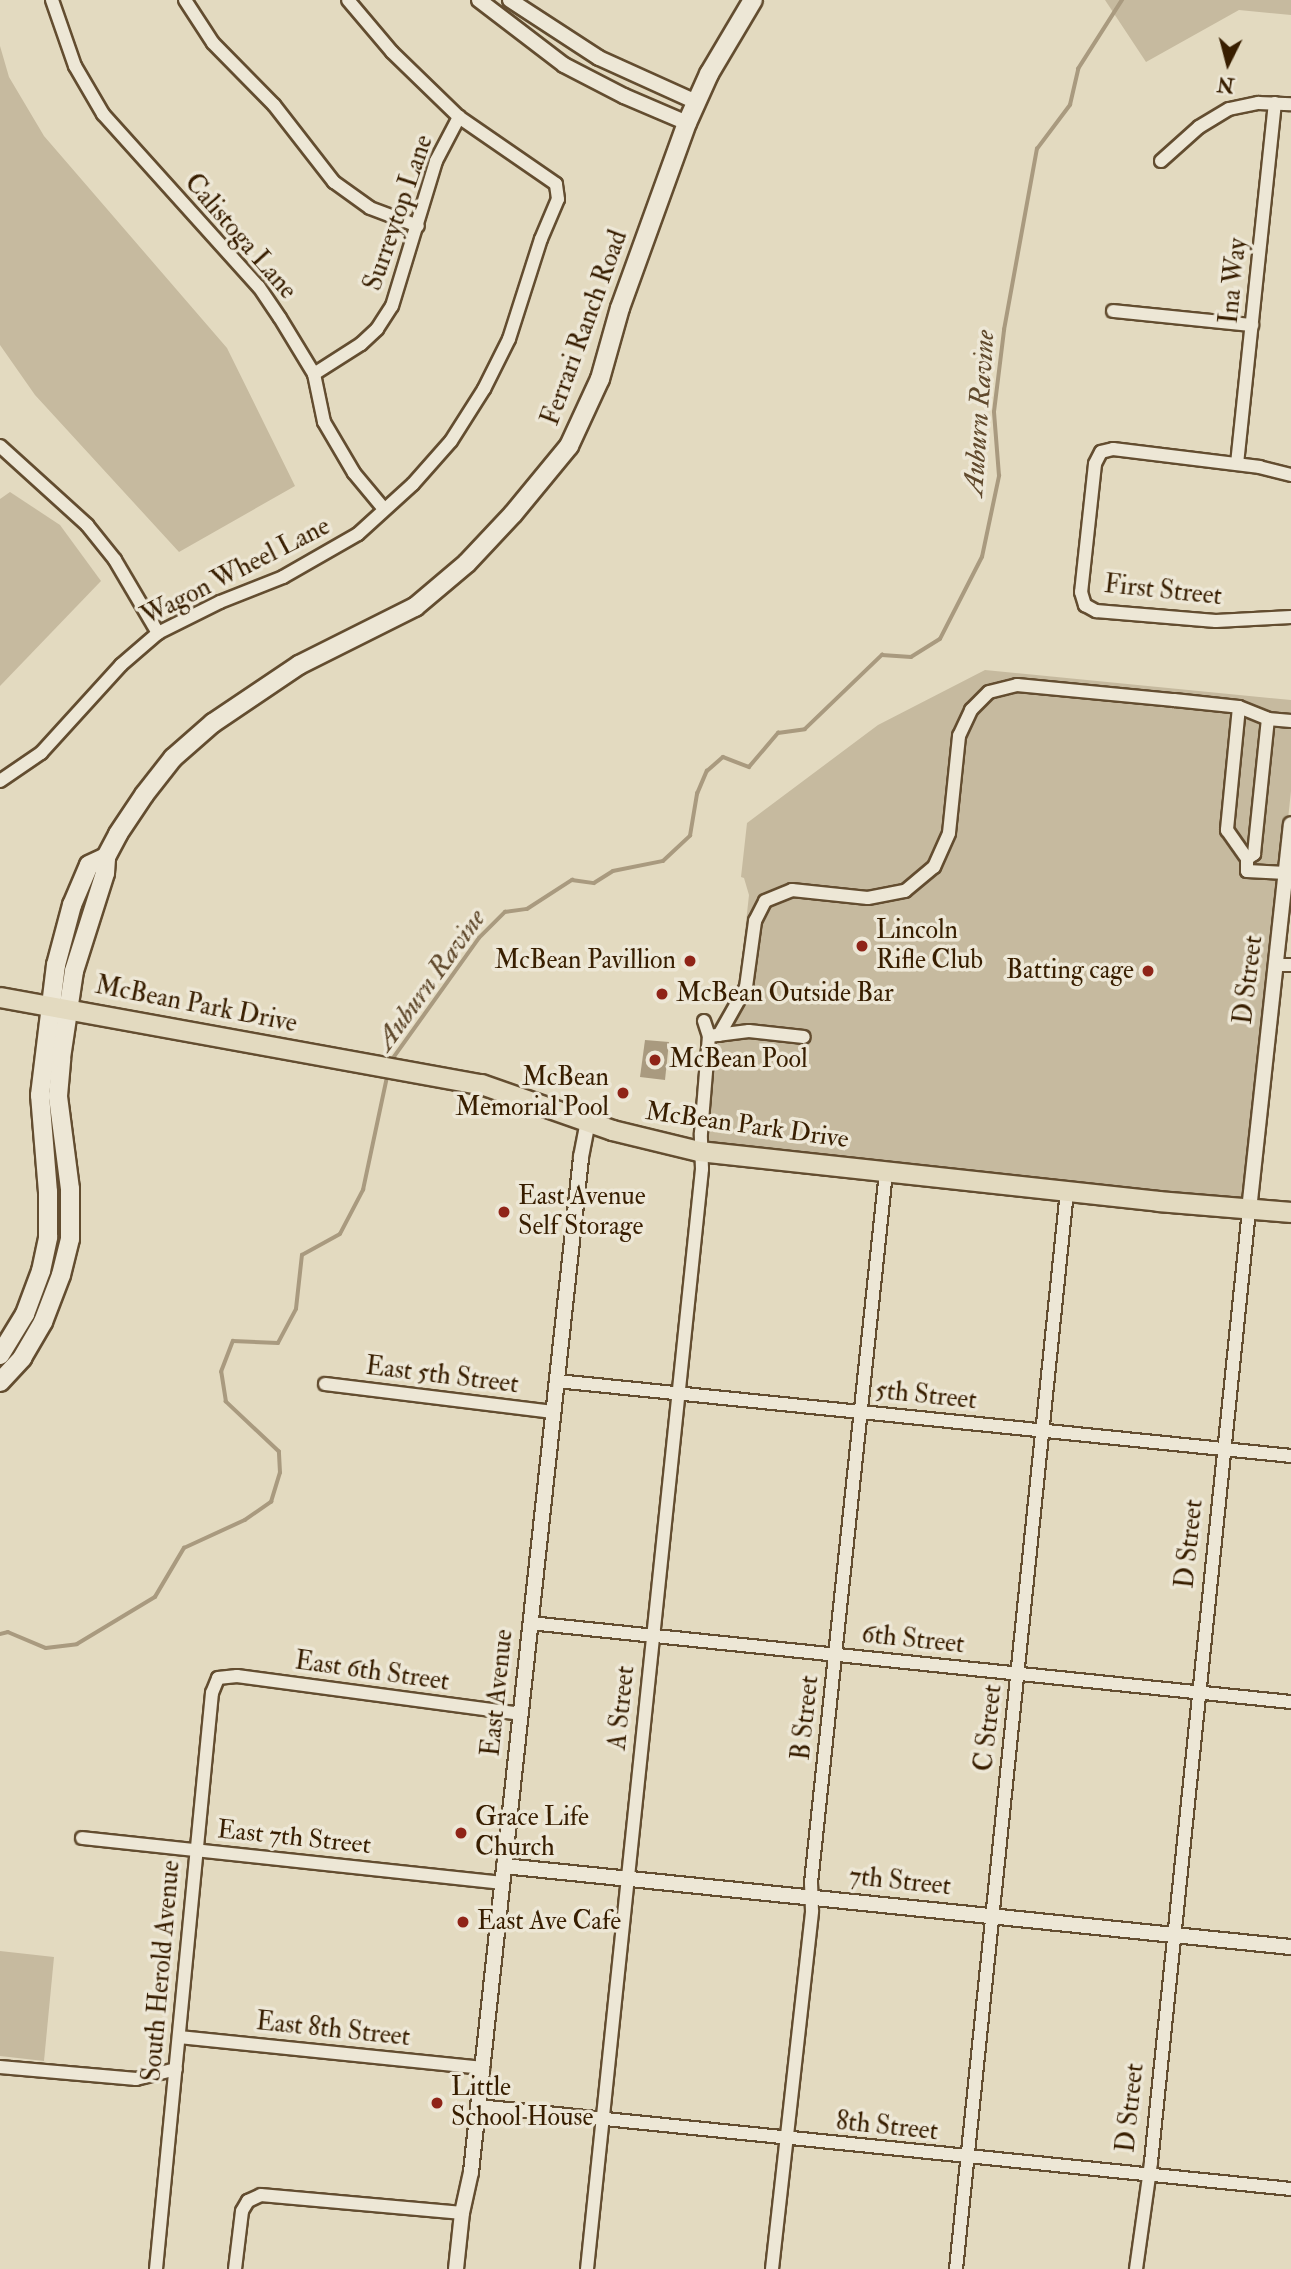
<!DOCTYPE html>
<html>
<head>
<meta charset="utf-8">
<style>
  body { margin:0 }
  #map { position:relative; width:1291px; height:2269px; overflow:hidden; background:#e3dac0; font-family:"IM FELL Double Pica",serif }
  div>[style] { position:absolute }
  [style*='--x'] { left:calc(var(--x)*1px); top:calc(var(--y)*1px); width:calc(var(--w)*1px); rotate:calc(var(--a)*1deg) }
  .green>* { inset:0; background:#c6ba9f }
  .water>* { inset:0; background:#a99a7f }
  .stream>* { height:3.5px; margin:-1.75px; padding:0 1.75px; transform-origin:1.75px; border-radius:1.75px; background:#a99a7f }
  .roads { filter:drop-shadow(2px 0 #634d30) drop-shadow(-2px 0 #634d30) drop-shadow(0 2px #634d30) drop-shadow(0 -2px #634d30) }
  .minor>* { height:12px; margin:-6px; padding:0 6px; transform-origin:6px; border-radius:6px; background:#ede7d6 }
  .tertiary>* { height:14px; margin:-7px; padding:0 7px; transform-origin:7px; border-radius:7px; background:#ede7d6 }
  .secondary>* { height:18px; margin:-9px; padding:0 9px; transform-origin:9px; border-radius:9px; background:#ede7d6 }
  .primary>* { height:19px; margin:-9.5px; padding:0 9.5px; transform-origin:9.5px; border-radius:9.5px; background:#e3dac0 }
  .dots>* { width:19px; height:19px; translate:-50% -50%; box-sizing:border-box; border:4px solid #ede7d6; border-radius:50% }
  span { translate:-50% -50%; white-space:nowrap; text-align:center; line-height:1.15; -webkit-text-stroke:7px #ede7d6; paint-order:stroke }
  .street-label { font-size:26px; color:#381e00 }
  .poi-label { font-size:26px; color:#381e00 }
  .left { translate:0 -50%; text-align:left }
  .right { translate:-100% -50%; text-align:right }
  .water-label { font-size:28px; color:#60492c; font-style:italic }
  .north { position:absolute; left:1193px; top:28px; width:70px; height:70px; -webkit-text-stroke:5px #ede7d6; paint-order:stroke; rotate:186deg; font-size:19px; font-weight:700; line-height:28px; text-align:center; color:#381e00 }
  .north::after { content:''; display:block; margin:auto; width:24px; height:32px; background:#381e00; clip-path:polygon(50% 0,100% 100%,50% 72%,0 100%) }
</style>
</head>
<body>
<div id="map">
  <div class="green">
    <div style="clip-path:polygon(1105px 0,1291px 0,1291px 15px,1239px 10px,1146px 62px)"></div>
    <div style="clip-path:polygon(0 46px,9px 77px,44px 136px,227px 348px,295px 486px,179px 552px,35px 395px,0 345px)"></div>
    <div style="clip-path:polygon(10px 492px,60px 525px,101px 581px,0 686px,0 499px)"></div>
    <div style="clip-path:polygon(985px 670px,1291px 700px,1291px 791px,1247px 1203px,700px 1145px,709px 1033px,739px 985px,749px 895px,744px 878px,741px 877px,747px 823px,878px 725px)"></div>
    <div style="clip-path:polygon(0 1951px,54px 1957px,44px 2061px,0 2056px)"></div>
  </div>
  <div class="water">
    <div style="clip-path:polygon(645px 1040px,669px 1042px,665px 1080px,640px 1077px)"></div>
  </div>
  <div class="stream">
    <div style="--x:391;--y:1061;--w:151;--a:-54.4"></div>
    <div style="--x:479;--y:938;--w:37;--a:-45"></div>
    <div style="--x:505;--y:912;--w:22;--a:-8"></div>
    <div style="--x:527;--y:909;--w:54;--a:-32.8"></div>
    <div style="--x:572;--y:880;--w:22;--a:8"></div>
    <div style="--x:594;--y:883;--w:22;--a:-32"></div>
    <div style="--x:613;--y:871;--w:51;--a:-11.3"></div>
    <div style="--x:663;--y:861;--w:37;--a:-43"></div>
    <div style="--x:690;--y:836;--w:43;--a:-80.5"></div>
    <div style="--x:697;--y:794;--w:25;--a:-67"></div>
    <div style="--x:707;--y:771;--w:21;--a:-41"></div>
    <div style="--x:723;--y:757;--w:28;--a:21"></div>
    <div style="--x:749;--y:767;--w:45;--a:-49.5"></div>
    <div style="--x:778;--y:733;--w:27;--a:-8"></div>
    <div style="--x:805;--y:729;--w:107;--a:-43.9"></div>
    <div style="--x:882;--y:655;--w:29;--a:4"></div>
    <div style="--x:911;--y:657;--w:34;--a:-32"></div>
    <div style="--x:940;--y:639;--w:92;--a:-62.9"></div>
    <div style="--x:982;--y:557;--w:83;--a:-78.1"></div>
    <div style="--x:999;--y:476;--w:64;--a:-94.5"></div>
    <div style="--x:994;--y:412;--w:83;--a:-83"></div>
    <div style="--x:1004;--y:330;--w:184;--a:-79.7"></div>
    <div style="--x:1037;--y:149;--w:55;--a:-53.1"></div>
    <div style="--x:1070;--y:105;--w:37;--a:-77"></div>
    <div style="--x:1078;--y:69;--w:82;--a:-57.5"></div>
    <div style="--x:0;--y:1634;--w:8;--a:-14"></div>
    <div style="--x:8;--y:1632;--w:41;--a:22.8"></div>
    <div style="--x:46;--y:1648;--w:31;--a:-7"></div>
    <div style="--x:77;--y:1644;--w:91;--a:-31.1"></div>
    <div style="--x:155;--y:1597;--w:57;--a:-59.4"></div>
    <div style="--x:184;--y:1548;--w:67;--a:-24.7"></div>
    <div style="--x:245;--y:1520;--w:32;--a:-35"></div>
    <div style="--x:271;--y:1502;--w:30;--a:-73"></div>
    <div style="--x:280;--y:1473;--w:21;--a:-93"></div>
    <div style="--x:279;--y:1452;--w:73;--a:-136.7"></div>
    <div style="--x:226;--y:1402;--w:30;--a:-99"></div>
    <div style="--x:221;--y:1372;--w:33;--a:-69"></div>
    <div style="--x:233;--y:1341;--w:45;--a:2.5"></div>
    <div style="--x:278;--y:1343;--w:38;--a:-62"></div>
    <div style="--x:296;--y:1309;--w:54;--a:-83.7"></div>
    <div style="--x:302;--y:1255;--w:43;--a:-28.9"></div>
    <div style="--x:340;--y:1234;--w:50;--a:-62.4"></div>
    <div style="--x:363;--y:1190;--w:121;--a:-78"></div>
  </div>
  <div class="roads">
    <div class="minor">
      <div style="--x:52;--y:0;--w:70;--a:70.8"></div>
      <div style="--x:75;--y:66;--w:56;--a:59.7"></div>
      <div style="--x:103;--y:114;--w:233;--a:48"></div>
      <div style="--x:259;--y:287;--w:37;--a:56"></div>
      <div style="--x:280;--y:318;--w:66;--a:58.7"></div>
      <div style="--x:314;--y:374;--w:49;--a:78.2"></div>
      <div style="--x:324;--y:422;--w:59;--a:59.5"></div>
      <div style="--x:354;--y:473;--w:47;--a:50.2"></div>
      <div style="--x:185;--y:0;--w:51;--a:56.9"></div>
      <div style="--x:213;--y:43;--w:87;--a:45.5"></div>
      <div style="--x:274;--y:105;--w:98;--a:52.1"></div>
      <div style="--x:334;--y:182;--w:44;--a:35.8"></div>
      <div style="--x:370;--y:208;--w:51;--a:20.6"></div>
      <div style="--x:1161;--y:161;--w:51;--a:-41.8"></div>
      <div style="--x:1199;--y:127;--w:35;--a:-31"></div>
      <div style="--x:1229;--y:109;--w:30;--a:-12"></div>
      <div style="--x:1258;--y:103;--w:33;--a:2"></div>
      <div style="--x:1113;--y:311;--w:140;--a:5.8"></div>
      <div style="--x:314;--y:374;--w:56;--a:-32.6"></div>
      <div style="--x:361;--y:344;--w:22;--a:-43"></div>
      <div style="--x:377;--y:329;--w:27;--a:-57"></div>
      <div style="--x:392;--y:306;--w:152;--a:-73.1"></div>
      <div style="--x:436;--y:161;--w:50;--a:-62.4"></div>
      <div style="--x:0;--y:446;--w:118;--a:42.2"></div>
      <div style="--x:87;--y:525;--w:45;--a:51.3"></div>
      <div style="--x:115;--y:560;--w:85;--a:59.5"></div>
      <div style="--x:1237;--y:464;--w:363;--a:-84"></div>
      <div style="--x:1291;--y:475;--w:32;--a:-166"></div>
      <div style="--x:1260;--y:467;--w:148;--a:-173"></div>
      <div style="--x:1113;--y:449;--w:12;--a:166"></div>
      <div style="--x:1101;--y:452;--w:13;--a:117"></div>
      <div style="--x:1095;--y:464;--w:129;--a:96.2"></div>
      <div style="--x:1081;--y:592;--w:14;--a:73"></div>
      <div style="--x:1085;--y:605;--w:13;--a:29"></div>
      <div style="--x:1096;--y:611;--w:120;--a:4.8"></div>
      <div style="--x:1216;--y:621;--w:75;--a:-3.1"></div>
      <div style="--x:1239;--y:707;--w:124;--a:95.6"></div>
      <div style="--x:1227;--y:830;--w:35;--a:55"></div>
      <div style="--x:1247;--y:859;--w:9;--a:-36"></div>
      <div style="--x:1254;--y:854;--w:136;--a:-84.1"></div>
      <div style="--x:0;--y:781;--w:50;--a:-34.3"></div>
      <div style="--x:41;--y:753;--w:119;--a:-47.7"></div>
      <div style="--x:121;--y:665;--w:49;--a:-40.9"></div>
      <div style="--x:158;--y:633;--w:69;--a:-26.6"></div>
      <div style="--x:220;--y:602;--w:68;--a:-21.6"></div>
      <div style="--x:283;--y:577;--w:86;--a:-29.8"></div>
      <div style="--x:358;--y:534;--w:74;--a:-42.3"></div>
      <div style="--x:413;--y:484;--w:57;--a:-48.5"></div>
      <div style="--x:451;--y:441;--w:62;--a:-57.6"></div>
      <div style="--x:484;--y:389;--w:56;--a:-63.4"></div>
      <div style="--x:509;--y:339;--w:105;--a:-72.3"></div>
      <div style="--x:541;--y:239;--w:43;--a:-67"></div>
      <div style="--x:558;--y:199;--w:15;--a:-98"></div>
      <div style="--x:556;--y:184;--w:118;--a:-145.4"></div>
      <div style="--x:459;--y:117;--w:93;--a:-135.9"></div>
      <div style="--x:392;--y:52;--w:68;--a:-130.2"></div>
      <div style="--x:1247;--y:859;--w:12;--a:90"></div>
      <div style="--x:1247;--y:871;--w:39;--a:3"></div>
      <div style="--x:1276;--y:965;--w:15;--a:0"></div>
      <div style="--x:704;--y:1021;--w:16;--a:72"></div>
      <div style="--x:719;--y:1035;--w:55;--a:-60.6"></div>
      <div style="--x:746;--y:987;--w:67;--a:-82.2"></div>
      <div style="--x:755;--y:921;--w:22;--a:-63"></div>
      <div style="--x:765;--y:901;--w:29;--a:-22"></div>
      <div style="--x:792;--y:890;--w:76;--a:6"></div>
      <div style="--x:868;--y:898;--w:38;--a:-11"></div>
      <div style="--x:905;--y:891;--w:38;--a:-40"></div>
      <div style="--x:934;--y:867;--w:37;--a:-66"></div>
      <div style="--x:949;--y:833;--w:98;--a:-84.1"></div>
      <div style="--x:959;--y:736;--w:29;--a:-65"></div>
      <div style="--x:971;--y:710;--w:25;--a:-45"></div>
      <div style="--x:989;--y:692;--w:29;--a:-14"></div>
      <div style="--x:1017;--y:685;--w:158;--a:5.5"></div>
      <div style="--x:1174;--y:700;--w:65;--a:6.1"></div>
      <div style="--x:1239;--y:707;--w:31;--a:22"></div>
      <div style="--x:1268;--y:719;--w:23;--a:5"></div>
      <div style="--x:557;--y:1381;--w:738;--a:5.83"></div>
      <div style="--x:325;--y:1384;--w:230;--a:7"></div>
      <div style="--x:530;--y:1623;--w:765;--a:5.93"></div>
      <div style="--x:82;--y:1838;--w:422;--a:6.1"></div>
      <div style="--x:179;--y:2037;--w:306;--a:5.8"></div>
      <div style="--x:0;--y:2067;--w:137;--a:5"></div>
      <div style="--x:136;--y:2079;--w:41;--a:-14"></div>
      <div style="--x:478;--y:2106;--w:817;--a:5.83"></div>
      <div style="--x:156;--y:2269;--w:579;--a:-84.45"></div>
      <div style="--x:212;--y:1693;--w:16;--a:-68"></div>
      <div style="--x:218;--y:1678;--w:19;--a:-6"></div>
      <div style="--x:237;--y:1676;--w:287;--a:7.6"></div>
      <div style="--x:235;--y:2269;--w:58;--a:-83.1"></div>
      <div style="--x:242;--y:2211;--w:12;--a:-59"></div>
      <div style="--x:248;--y:2201;--w:14;--a:-25"></div>
      <div style="--x:261;--y:2195;--w:202;--a:5.1"></div>
      <div style="--x:587;--y:2269;--w:1106;--a:-84.03"></div>
      <div style="--x:702;--y:1169;--w:36;--a:-92"></div>
      <div style="--x:701;--y:1133;--w:97;--a:-85.3"></div>
      <div style="--x:709;--y:1036;--w:40;--a:-7.1"></div>
      <div style="--x:749;--y:1031;--w:55;--a:6.2"></div>
      <div style="--x:772;--y:2269;--w:360;--a:-83.6"></div>
      <div style="--x:812;--y:1911;--w:28;--a:-92"></div>
      <div style="--x:811;--y:1883;--w:715;--a:-83.98"></div>
      <div style="--x:956;--y:2269;--w:1084;--a:-84.12"></div>
      <div style="--x:1136;--y:2269;--w:108;--a:-82"></div>
      <div style="--x:1151;--y:2162;--w:957;--a:-84.12"></div>
    </div>
    <div class="tertiary">
      <div style="--x:479;--y:0;--w:107;--a:37.4"></div>
      <div style="--x:564;--y:65;--w:68;--a:27.3"></div>
      <div style="--x:624;--y:96;--w:69;--a:23.2"></div>
      <div style="--x:510;--y:0;--w:106;--a:33.1"></div>
      <div style="--x:599;--y:58;--w:107;--a:24.4"></div>
      <div style="--x:1249;--y:1210;--w:388;--a:-83.8"></div>
      <div style="--x:504;--y:1866;--w:791;--a:5.88"></div>
      <div style="--x:456;--y:2269;--w:56;--a:-83.9"></div>
      <div style="--x:462;--y:2213;--w:42;--a:-77.6"></div>
      <div style="--x:471;--y:2172;--w:1021;--a:-83.81"></div>
      <div style="--x:581;--y:1157;--w:36;--a:-79"></div>
    </div>
    <div class="secondary">
      <div style="--x:0;--y:1355;--w:48;--a:-58.6"></div>
      <div style="--x:25;--y:1314;--w:46;--a:-69.6"></div>
      <div style="--x:41;--y:1271;--w:35;--a:-78"></div>
      <div style="--x:48;--y:1237;--w:45;--a:-90"></div>
      <div style="--x:48;--y:1192;--w:97;--a:-94.7"></div>
      <div style="--x:40;--y:1095;--w:131;--a:-83"></div>
      <div style="--x:56;--y:965;--w:62;--a:-75.1"></div>
      <div style="--x:72;--y:905;--w:43;--a:-67"></div>
      <div style="--x:89;--y:865;--w:19;--a:-25"></div>
      <div style="--x:0;--y:1382;--w:33;--a:-47"></div>
      <div style="--x:22;--y:1358;--w:42;--a:-59.7"></div>
      <div style="--x:43;--y:1322;--w:50;--a:-69"></div>
      <div style="--x:61;--y:1275;--w:37;--a:-76"></div>
      <div style="--x:70;--y:1239;--w:50;--a:-90"></div>
      <div style="--x:70;--y:1189;--w:94;--a:-97.4"></div>
      <div style="--x:58;--y:1096;--w:38;--a:-85"></div>
      <div style="--x:61;--y:1058;--w:88;--a:-81.5"></div>
      <div style="--x:74;--y:971;--w:103;--a:-72.4"></div>
      <div style="--x:105;--y:873;--w:16;--a:-86"></div>
      <div style="--x:106;--y:857;--w:26;--a:-62"></div>
      <div style="--x:118;--y:834;--w:47;--a:-56.3"></div>
      <div style="--x:144;--y:795;--w:47;--a:-51.9"></div>
      <div style="--x:173;--y:758;--w:53;--a:-41.2"></div>
      <div style="--x:213;--y:723;--w:104;--a:-34"></div>
      <div style="--x:299;--y:665;--w:130;--a:-26.6"></div>
      <div style="--x:415;--y:607;--w:68;--a:-40.2"></div>
      <div style="--x:467;--y:563;--w:67;--a:-46.8"></div>
      <div style="--x:513;--y:514;--w:88;--a:-50.5"></div>
      <div style="--x:569;--y:446;--w:74;--a:-65.2"></div>
      <div style="--x:600;--y:379;--w:74;--a:-74.3"></div>
      <div style="--x:620;--y:308;--w:197;--a:-70.1"></div>
      <div style="--x:687;--y:123;--w:54;--a:-65.8"></div>
      <div style="--x:709;--y:74;--w:86;--a:-59.3"></div>
    </div>
    <div class="primary">
      <div style="--x:0;--y:997;--w:489;--a:10.3"></div>
      <div style="--x:481;--y:1084;--w:139;--a:19.3"></div>
      <div style="--x:612;--y:1130;--w:89;--a:13.6"></div>
      <div style="--x:699;--y:1151;--w:462;--a:6.2"></div>
      <div style="--x:1158;--y:1201;--w:133;--a:4.7"></div>
    </div>
  </div>
  <div class="dots">
    <div style="left:862px;top:946px;background:#8f2418"></div>
    <div style="left:690px;top:961px;background:#8f2418"></div>
    <div style="left:1148px;top:971px;background:#8f2418"></div>
    <div style="left:662px;top:994px;background:#8f2418"></div>
    <div style="left:655px;top:1060px;background:#8f2418"></div>
    <div style="left:623px;top:1093px;background:#8f2418"></div>
    <div style="left:504px;top:1212px;background:#8f2418"></div>
    <div style="left:461px;top:1833px;background:#8f2418"></div>
    <div style="left:463px;top:1922px;background:#8f2418"></div>
    <div style="left:437px;top:2103px;background:#8f2418"></div>
  </div>
  <div class="street-label">
    <span style="left:399px;top:213px;rotate:-71deg">Surreytop Lane</span>
    <span style="left:240px;top:237px;rotate:49deg">Calistoga Lane</span>
    <span style="left:1234px;top:281px;rotate:-84deg">Ina Way</span>
    <span style="left:585px;top:328px;rotate:-70deg">Ferrari Ranch Road</span>
    <span style="left:236px;top:572px;rotate:-27deg">Wagon Wheel Lane</span>
    <span style="left:1163px;top:591px;rotate:6deg">First Street</span>
    <span style="left:1249px;top:980px;rotate:-83deg">D Street</span>
    <span style="left:196px;top:1005px;rotate:11deg">McBean Park Drive</span>
    <span style="left:747px;top:1126px;rotate:8deg">McBean Park Drive</span>
    <span style="left:442px;top:1376px;rotate:7deg">East 5th Street</span>
    <span style="left:926px;top:1396px;rotate:6deg">5th Street</span>
    <span style="left:1190px;top:1544px;rotate:-84deg">D Street</span>
    <span style="left:913px;top:1640px;rotate:6deg">6th Street</span>
    <span style="left:372px;top:1672px;rotate:8deg">East 6th Street</span>
    <span style="left:498px;top:1693px;rotate:-84deg">East Avenue</span>
    <span style="left:622px;top:1708px;rotate:-84deg">A Street</span>
    <span style="left:806px;top:1718px;rotate:-84deg">B Street</span>
    <span style="left:989px;top:1728px;rotate:-84deg">C Street</span>
    <span style="left:294px;top:1838px;rotate:6deg">East 7th Street</span>
    <span style="left:900px;top:1882px;rotate:6deg">7th Street</span>
    <span style="left:162px;top:1971px;rotate:-85deg">South Herold Avenue</span>
    <span style="left:333px;top:2030px;rotate:6deg">East 8th Street</span>
    <span style="left:1131px;top:2108px;rotate:-84deg">D Street</span>
    <span style="left:887px;top:2127px;rotate:6deg">8th Street</span>
  </div>
  <div class="poi-label">
    <span class="left" style="left:876px;top:946px">Lincoln<br>Rifle Club</span>
    <span class="right" style="left:676px;top:961px">McBean Pavillion</span>
    <span class="right" style="left:1134px;top:971px">Batting cage</span>
    <span class="left" style="left:676px;top:994px">McBean Outside Bar</span>
    <span class="left" style="left:669px;top:1060px">McBean Pool</span>
    <span class="right" style="left:609px;top:1093px">McBean<br>Memorial Pool</span>
    <span class="left" style="left:518px;top:1212px">East Avenue<br>Self Storage</span>
    <span class="left" style="left:475px;top:1833px">Grace Life<br>Church</span>
    <span class="left" style="left:477px;top:1922px">East Ave Cafe</span>
    <span class="left" style="left:451px;top:2103px">Little<br>School House</span>
  </div>
  <div class="water-label">
    <span style="left:980px;top:413px;rotate:-86deg">Auburn Ravine</span>
    <span style="left:431px;top:980px;rotate:-54deg">Auburn Ravine</span>
  </div>
  <div class="north">N</div>
</div>
</body>
</html>
